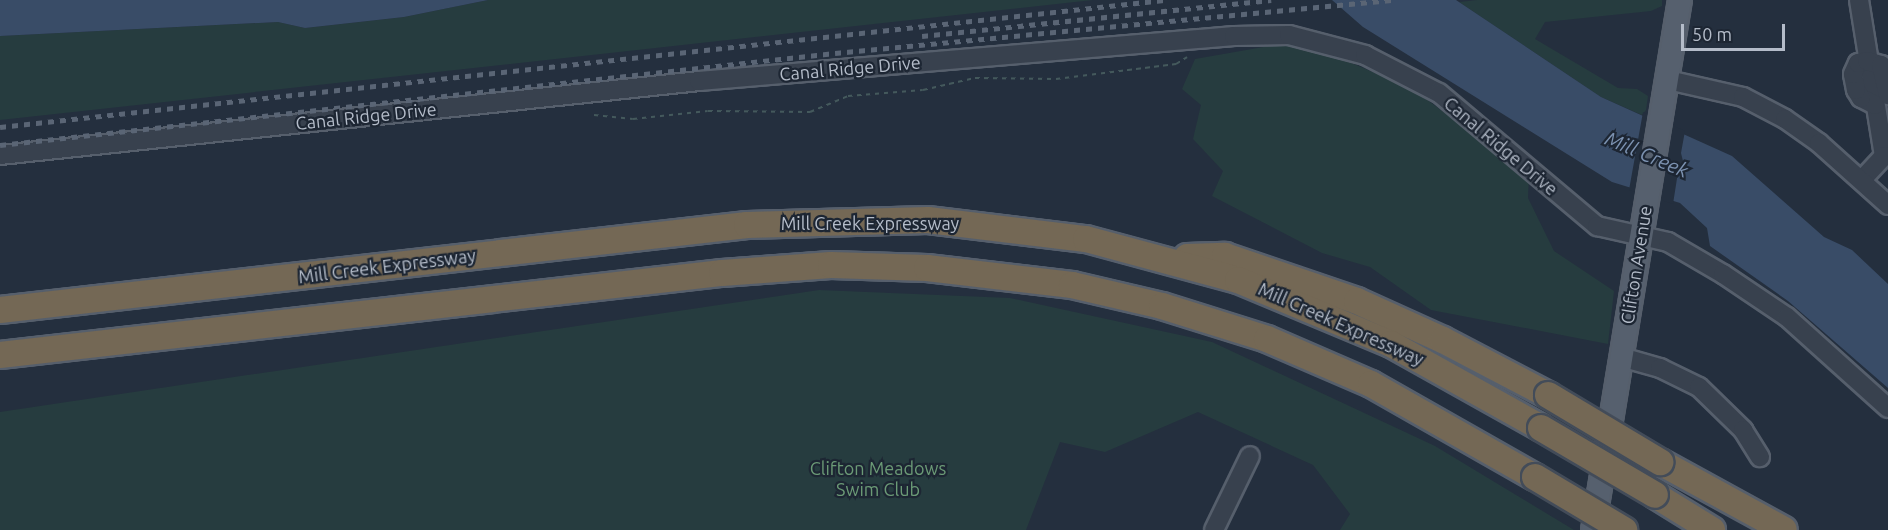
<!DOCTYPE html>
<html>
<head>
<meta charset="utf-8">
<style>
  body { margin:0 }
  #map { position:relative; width:1888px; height:530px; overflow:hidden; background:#242f3e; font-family:Ubuntu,sans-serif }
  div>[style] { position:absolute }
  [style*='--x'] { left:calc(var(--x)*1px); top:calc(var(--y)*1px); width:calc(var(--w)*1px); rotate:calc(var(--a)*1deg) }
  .green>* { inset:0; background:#263c3f }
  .water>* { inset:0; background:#394c67 }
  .pier>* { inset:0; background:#242f3e }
  .path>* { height:2px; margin-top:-1px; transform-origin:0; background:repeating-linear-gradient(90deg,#44595c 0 4.5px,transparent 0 9px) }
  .roads { filter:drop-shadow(2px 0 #565f6c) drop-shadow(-2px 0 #565f6c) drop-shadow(0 2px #565f6c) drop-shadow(0 -2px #565f6c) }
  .minor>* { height:18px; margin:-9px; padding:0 9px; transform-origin:9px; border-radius:9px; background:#38414e }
  .major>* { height:22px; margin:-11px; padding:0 11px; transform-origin:11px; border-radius:11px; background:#56606e }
  .highway>* { height:26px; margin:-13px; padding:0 13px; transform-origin:13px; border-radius:13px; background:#746855 }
  .rail>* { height:4.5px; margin-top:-2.25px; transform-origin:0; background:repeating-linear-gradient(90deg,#5a6575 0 6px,transparent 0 12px) }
  .bridges { filter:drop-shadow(2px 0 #434c59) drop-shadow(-2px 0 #434c59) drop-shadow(0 2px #434c59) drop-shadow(0 -2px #434c59) }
  .highway-bridge>* { height:26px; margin:-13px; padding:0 13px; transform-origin:13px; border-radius:13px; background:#746855 }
  span { translate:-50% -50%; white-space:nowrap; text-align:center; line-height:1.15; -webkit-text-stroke:4.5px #1d2633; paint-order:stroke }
  .street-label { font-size:18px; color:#b4bcc9 }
  .park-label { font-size:18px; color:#6b9a76 }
  .water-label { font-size:20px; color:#7c92b1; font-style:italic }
  .scale { position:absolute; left:1681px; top:24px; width:104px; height:27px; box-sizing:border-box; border:3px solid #b4bcc9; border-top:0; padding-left:8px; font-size:18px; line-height:21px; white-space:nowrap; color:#b4bcc9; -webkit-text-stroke:4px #1d2633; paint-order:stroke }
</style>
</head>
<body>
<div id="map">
  <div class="green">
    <div style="clip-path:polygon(488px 0,1093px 0,0 120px,0 36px,278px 22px,305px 28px,404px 17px)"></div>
    <div style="clip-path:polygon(1477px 0,1662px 0,1662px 6px,1651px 11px,1545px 22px,1535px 39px,1618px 88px,1637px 89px,1648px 96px,1646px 110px,1642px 115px,1601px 97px,1459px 2px)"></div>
    <div style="clip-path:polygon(1280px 44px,1349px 62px,1411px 88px,1529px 175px,1528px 198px,1554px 251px,1614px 291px,1608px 344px,1431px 310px,1370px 267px,1322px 253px,1212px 196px,1223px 171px,1193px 139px,1201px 105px,1182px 89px,1195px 59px)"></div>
    <div style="clip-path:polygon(819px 290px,1010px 298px,1212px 342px,1435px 446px,1574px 530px,1340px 530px,1350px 514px,1313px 465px,1198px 412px,1105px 452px,1060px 442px,1026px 530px,0 530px,0 412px)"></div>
  </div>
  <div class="water">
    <div style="clip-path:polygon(0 0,488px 0,404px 17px,305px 28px,278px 22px,0 36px)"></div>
    <div style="clip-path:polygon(1332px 0,1456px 0,1601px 97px,1732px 156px,1824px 237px,1852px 250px,1888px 284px,1888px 388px,1788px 301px,1710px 246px,1707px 228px,1680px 203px,1612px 182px,1363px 27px)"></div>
  </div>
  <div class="pier">
    <div style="clip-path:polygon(1643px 112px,1685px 131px,1681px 153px,1684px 165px,1678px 172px,1673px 204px,1629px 190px)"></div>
  </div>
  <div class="path">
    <div style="--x:594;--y:115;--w:39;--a:6"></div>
    <div style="--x:633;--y:119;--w:75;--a:-6.1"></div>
    <div style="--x:708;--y:111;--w:102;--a:0.6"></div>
    <div style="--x:810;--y:112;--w:41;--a:-22.8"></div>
    <div style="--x:848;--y:96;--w:75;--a:-4.6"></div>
    <div style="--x:923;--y:90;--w:53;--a:-13"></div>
    <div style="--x:975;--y:78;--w:81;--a:0.7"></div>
    <div style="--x:1056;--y:79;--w:121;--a:-7.1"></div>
    <div style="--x:1176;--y:64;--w:13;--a:-32"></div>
  </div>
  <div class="roads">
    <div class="minor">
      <div style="--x:1859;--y:0;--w:158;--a:80.9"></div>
      <div style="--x:1884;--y:156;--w:33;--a:133"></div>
      <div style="--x:1668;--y:80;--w:77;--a:12.8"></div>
      <div style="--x:1743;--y:97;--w:47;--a:27.6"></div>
      <div style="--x:1785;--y:119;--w:42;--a:35.2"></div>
      <div style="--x:1819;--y:143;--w:93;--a:41.9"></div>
      <div style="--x:1875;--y:105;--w:16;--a:-153"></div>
      <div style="--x:1861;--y:98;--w:9;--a:-122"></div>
      <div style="--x:1856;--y:90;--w:16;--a:-101"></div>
      <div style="--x:1853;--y:74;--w:12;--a:-66"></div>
      <div style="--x:1858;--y:63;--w:9;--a:-13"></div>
      <div style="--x:1867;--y:61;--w:15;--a:16"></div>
      <div style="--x:1881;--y:65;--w:31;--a:77"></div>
      <div style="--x:0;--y:155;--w:703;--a:-6.04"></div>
      <div style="--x:699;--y:81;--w:537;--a:-4.81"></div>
      <div style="--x:1234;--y:36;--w:55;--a:-1"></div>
      <div style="--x:1289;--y:35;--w:79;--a:14.7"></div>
      <div style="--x:1365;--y:55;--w:83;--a:27.2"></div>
      <div style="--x:1439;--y:93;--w:207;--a:40.1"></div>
      <div style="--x:1597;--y:226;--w:73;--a:12.7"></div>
      <div style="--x:1668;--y:242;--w:64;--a:30.2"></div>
      <div style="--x:1723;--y:274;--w:77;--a:33.9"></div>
      <div style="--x:1787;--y:317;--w:136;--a:42"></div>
      <div style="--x:1621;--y:357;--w:41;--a:15.8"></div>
      <div style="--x:1660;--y:368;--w:43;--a:26"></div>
      <div style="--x:1699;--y:387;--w:62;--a:44.3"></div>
      <div style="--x:1743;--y:430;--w:32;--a:58"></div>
      <div style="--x:1214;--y:530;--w:82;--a:-64.1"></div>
    </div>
    <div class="major">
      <div style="--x:1593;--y:530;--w:537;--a:-80.68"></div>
    </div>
    <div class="highway">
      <div style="--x:1187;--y:257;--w:38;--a:-2"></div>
      <div style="--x:1225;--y:256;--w:139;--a:18.8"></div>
      <div style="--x:1357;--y:301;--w:94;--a:24.4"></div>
      <div style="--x:1443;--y:340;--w:119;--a:27.6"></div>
      <div style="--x:0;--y:310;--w:752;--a:-6.49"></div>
      <div style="--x:747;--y:225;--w:181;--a:-1.6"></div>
      <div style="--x:928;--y:220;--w:159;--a:6.9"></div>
      <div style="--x:1086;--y:239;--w:157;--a:15.1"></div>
      <div style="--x:1238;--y:280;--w:166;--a:22.7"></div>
      <div style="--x:1391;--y:344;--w:172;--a:29.2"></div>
      <div style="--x:0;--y:355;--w:727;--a:-6.48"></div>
      <div style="--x:722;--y:273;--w:109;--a:-4.2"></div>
      <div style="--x:831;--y:265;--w:96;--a:1.8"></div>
      <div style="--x:927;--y:268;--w:146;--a:6.7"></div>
      <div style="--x:1072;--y:285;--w:92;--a:13.1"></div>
      <div style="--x:1162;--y:306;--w:110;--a:17.4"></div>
      <div style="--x:1267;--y:339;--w:113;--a:23.4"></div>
      <div style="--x:1371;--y:384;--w:189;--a:29.6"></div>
      <div style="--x:1660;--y:462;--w:141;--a:28.7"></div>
      <div style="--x:1655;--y:495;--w:67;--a:31.6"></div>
    </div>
  </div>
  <div class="rail">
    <div style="--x:922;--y:36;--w:351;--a:-5.9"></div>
    <div style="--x:0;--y:127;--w:1171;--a:-6.23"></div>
    <div style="--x:0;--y:145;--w:840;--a:-6.29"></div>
    <div style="--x:835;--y:53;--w:559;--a:-5.45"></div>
  </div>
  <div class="bridges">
    <div class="highway-bridge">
      <div style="--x:1548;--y:395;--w:131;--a:30.9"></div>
      <div style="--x:1541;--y:428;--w:132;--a:30.4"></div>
      <div style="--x:1535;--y:477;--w:104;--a:30.8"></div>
    </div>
  </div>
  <div class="street-label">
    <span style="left:850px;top:68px;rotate:-5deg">Canal Ridge Drive</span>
    <span style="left:366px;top:116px;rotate:-6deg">Canal Ridge Drive</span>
    <span style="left:1501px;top:146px;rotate:40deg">Canal Ridge Drive</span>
    <span style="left:870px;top:223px">Mill Creek Expressway</span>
    <span style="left:1636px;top:265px;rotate:-81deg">Clifton Avenue</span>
    <span style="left:387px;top:266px;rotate:-7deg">Mill Creek Expressway</span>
    <span style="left:1341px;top:324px;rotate:24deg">Mill Creek Expressway</span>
  </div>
  <div class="park-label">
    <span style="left:878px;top:479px">Clifton Meadows<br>Swim Club</span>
  </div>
  <div class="water-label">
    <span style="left:1647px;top:154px;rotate:23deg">Mill Creek</span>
  </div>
  <div class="scale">50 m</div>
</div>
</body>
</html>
